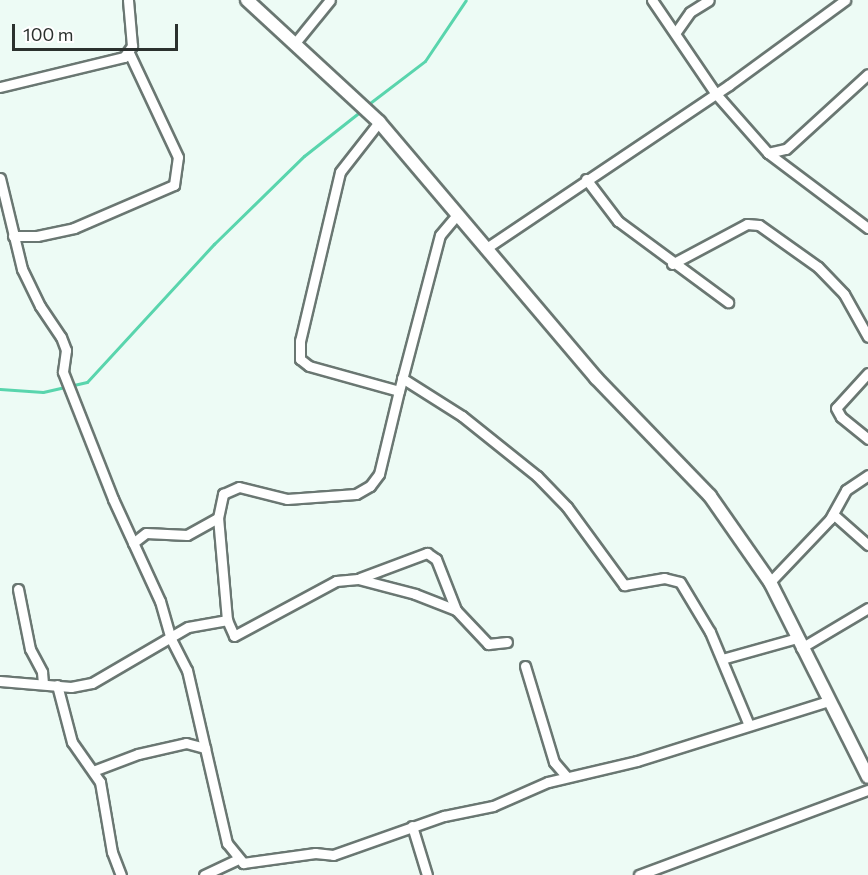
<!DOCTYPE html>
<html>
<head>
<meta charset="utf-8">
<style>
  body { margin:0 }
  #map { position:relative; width:868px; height:875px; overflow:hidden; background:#edfbf5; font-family:Commissioner,sans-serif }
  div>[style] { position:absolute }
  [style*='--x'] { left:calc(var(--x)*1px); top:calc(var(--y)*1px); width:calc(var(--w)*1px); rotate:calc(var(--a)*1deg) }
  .stream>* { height:3px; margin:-1.5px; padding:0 1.5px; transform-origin:1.5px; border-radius:1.5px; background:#59d5ad }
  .roads { filter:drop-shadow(2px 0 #6a7772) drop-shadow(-2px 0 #6a7772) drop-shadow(0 2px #6a7772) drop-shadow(0 -2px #6a7772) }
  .minor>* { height:9px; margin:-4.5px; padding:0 4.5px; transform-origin:4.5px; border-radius:4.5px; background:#fff }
  .tertiary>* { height:12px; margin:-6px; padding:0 6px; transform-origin:6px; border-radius:6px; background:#fff }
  span { translate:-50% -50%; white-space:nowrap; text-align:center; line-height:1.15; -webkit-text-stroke:5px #fff; paint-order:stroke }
  .scale { position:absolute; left:12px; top:24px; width:166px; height:27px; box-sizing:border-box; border:3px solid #2b312e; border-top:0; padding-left:8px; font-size:18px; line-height:21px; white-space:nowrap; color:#2b312e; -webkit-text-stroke:4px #fff; paint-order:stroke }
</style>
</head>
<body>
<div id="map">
  <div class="stream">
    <div style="--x:366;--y:106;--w:74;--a:-37.3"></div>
    <div style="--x:425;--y:61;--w:73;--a:-56.1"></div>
    <div style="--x:0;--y:389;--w:43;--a:4"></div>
    <div style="--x:43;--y:392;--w:45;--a:-12.8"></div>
    <div style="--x:87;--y:382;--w:188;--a:-47.4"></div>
    <div style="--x:214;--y:244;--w:126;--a:-44.4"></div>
    <div style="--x:304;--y:156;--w:73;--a:-38.3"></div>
  </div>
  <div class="roads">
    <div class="minor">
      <div style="--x:652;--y:0;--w:114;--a:55.8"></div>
      <div style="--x:716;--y:94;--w:79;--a:48.6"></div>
      <div style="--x:768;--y:153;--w:125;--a:36.9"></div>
      <div style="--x:676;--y:32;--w:24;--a:-55"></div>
      <div style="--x:690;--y:12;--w:22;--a:-32"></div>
      <div style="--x:295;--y:43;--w:55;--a:-50.9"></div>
      <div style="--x:0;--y:87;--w:128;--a:-13.6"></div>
      <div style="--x:124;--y:57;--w:14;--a:-54"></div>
      <div style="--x:132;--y:46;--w:46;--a:-95"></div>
      <div style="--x:379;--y:122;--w:63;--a:128"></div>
      <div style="--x:340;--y:172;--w:174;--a:103.3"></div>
      <div style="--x:300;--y:341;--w:18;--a:90"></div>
      <div style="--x:300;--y:359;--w:11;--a:38"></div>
      <div style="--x:309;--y:366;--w:93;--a:15.5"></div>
      <div style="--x:399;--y:391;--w:161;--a:-75.3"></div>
      <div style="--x:440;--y:235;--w:26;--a:-50"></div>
      <div style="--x:768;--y:153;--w:18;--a:-13"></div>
      <div style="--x:786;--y:149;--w:111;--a:-42.4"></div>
      <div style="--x:0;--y:178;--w:94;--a:76.4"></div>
      <div style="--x:22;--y:269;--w:41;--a:64.1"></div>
      <div style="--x:40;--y:306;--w:37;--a:56"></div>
      <div style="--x:61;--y:337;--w:14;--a:69"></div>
      <div style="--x:66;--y:350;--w:22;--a:98"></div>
      <div style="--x:63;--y:372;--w:136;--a:68.5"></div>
      <div style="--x:113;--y:499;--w:112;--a:65.3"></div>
      <div style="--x:160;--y:601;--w:37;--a:74"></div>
      <div style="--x:170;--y:637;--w:37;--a:63"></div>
      <div style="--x:187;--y:670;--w:178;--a:77"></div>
      <div style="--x:227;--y:843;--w:26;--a:51"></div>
      <div style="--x:243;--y:863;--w:73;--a:-7.9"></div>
      <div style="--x:315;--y:853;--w:18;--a:6"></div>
      <div style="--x:333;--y:855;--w:118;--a:-19.4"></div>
      <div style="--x:444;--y:816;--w:50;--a:-11.5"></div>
      <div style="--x:493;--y:806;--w:60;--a:-23.6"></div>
      <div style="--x:548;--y:782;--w:91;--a:-13.3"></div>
      <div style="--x:637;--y:761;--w:201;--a:-17.4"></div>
      <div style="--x:586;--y:179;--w:53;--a:52.7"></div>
      <div style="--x:618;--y:221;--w:137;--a:36.4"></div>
      <div style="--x:13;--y:236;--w:24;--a:0"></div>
      <div style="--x:37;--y:236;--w:38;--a:-12"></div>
      <div style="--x:74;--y:228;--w:109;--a:-23.3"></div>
      <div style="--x:174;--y:185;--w:28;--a:-82"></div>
      <div style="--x:178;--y:157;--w:115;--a:-115.2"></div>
      <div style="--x:485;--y:249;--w:294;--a:-33.9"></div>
      <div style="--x:729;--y:85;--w:144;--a:-36.2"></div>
      <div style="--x:672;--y:264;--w:85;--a:-28.1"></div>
      <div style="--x:747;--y:224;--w:12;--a:5"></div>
      <div style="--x:759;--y:225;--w:72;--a:35.4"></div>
      <div style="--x:818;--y:267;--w:37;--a:46"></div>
      <div style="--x:844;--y:294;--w:49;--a:60.8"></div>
      <div style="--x:868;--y:373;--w:47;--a:132.4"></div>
      <div style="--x:836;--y:408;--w:10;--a:61"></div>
      <div style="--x:841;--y:417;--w:35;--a:39"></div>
      <div style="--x:402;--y:378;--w:71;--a:32.3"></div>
      <div style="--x:462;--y:416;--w:96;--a:38.7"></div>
      <div style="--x:537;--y:476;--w:43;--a:45.9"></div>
      <div style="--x:567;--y:507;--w:97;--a:53.8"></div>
      <div style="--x:624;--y:585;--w:41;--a:-9.9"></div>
      <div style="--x:664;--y:578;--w:16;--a:14"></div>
      <div style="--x:680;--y:582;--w:58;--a:59"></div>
      <div style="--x:710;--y:632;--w:99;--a:67.3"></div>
      <div style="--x:833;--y:514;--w:47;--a:41.5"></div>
      <div style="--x:133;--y:543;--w:16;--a:-38"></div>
      <div style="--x:146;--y:533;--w:41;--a:2.8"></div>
      <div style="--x:187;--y:535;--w:35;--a:-29"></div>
      <div style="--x:360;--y:578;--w:72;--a:-20.5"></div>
      <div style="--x:427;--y:553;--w:11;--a:34"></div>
      <div style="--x:436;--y:559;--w:55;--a:68.6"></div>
      <div style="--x:770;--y:582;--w:87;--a:-46.4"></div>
      <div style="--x:830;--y:519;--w:33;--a:-61"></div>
      <div style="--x:846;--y:490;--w:27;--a:-34"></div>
      <div style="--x:18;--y:589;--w:61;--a:78.7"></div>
      <div style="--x:30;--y:649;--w:26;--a:62"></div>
      <div style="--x:42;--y:672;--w:11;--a:85"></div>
      <div style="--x:227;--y:620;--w:102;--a:-95"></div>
      <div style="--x:218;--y:518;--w:25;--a:-78"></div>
      <div style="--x:223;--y:494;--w:17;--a:-24"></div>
      <div style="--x:239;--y:487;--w:49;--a:14"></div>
      <div style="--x:287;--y:499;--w:69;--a:-4.1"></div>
      <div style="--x:356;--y:494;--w:16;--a:-30"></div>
      <div style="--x:370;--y:486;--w:15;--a:-53"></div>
      <div style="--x:379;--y:474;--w:85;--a:-76.5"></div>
      <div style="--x:801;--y:648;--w:78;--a:-30.8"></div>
      <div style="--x:722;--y:659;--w:78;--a:-15.6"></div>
      <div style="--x:525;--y:666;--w:100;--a:73.2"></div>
      <div style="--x:554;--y:762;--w:20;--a:49"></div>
      <div style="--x:0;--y:681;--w:71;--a:4.8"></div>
      <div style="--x:71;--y:687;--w:21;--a:-11"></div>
      <div style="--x:92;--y:683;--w:111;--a:-30.3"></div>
      <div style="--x:188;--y:627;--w:40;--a:-10"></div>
      <div style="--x:227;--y:620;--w:17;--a:66"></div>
      <div style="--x:234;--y:636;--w:116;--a:-28.3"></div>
      <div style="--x:336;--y:581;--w:22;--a:-5"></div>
      <div style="--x:358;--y:579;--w:59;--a:14.7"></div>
      <div style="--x:415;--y:594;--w:44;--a:21.3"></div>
      <div style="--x:456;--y:610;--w:47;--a:46.7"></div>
      <div style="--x:488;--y:644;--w:19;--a:-6"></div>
      <div style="--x:57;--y:685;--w:59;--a:75.3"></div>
      <div style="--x:72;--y:742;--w:49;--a:55"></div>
      <div style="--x:100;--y:782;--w:71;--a:80.3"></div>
      <div style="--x:112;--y:852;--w:25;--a:69"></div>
      <div style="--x:93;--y:771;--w:48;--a:-20.7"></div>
      <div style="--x:138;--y:754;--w:49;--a:-12.9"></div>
      <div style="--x:186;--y:743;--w:20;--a:15"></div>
      <div style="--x:412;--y:826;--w:51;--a:73"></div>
      <div style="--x:204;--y:875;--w:38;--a:-25"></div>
      <div style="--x:639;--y:875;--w:244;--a:-20.4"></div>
    </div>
    <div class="tertiary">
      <div style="--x:247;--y:0;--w:180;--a:42.7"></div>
      <div style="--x:379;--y:122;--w:336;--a:49.7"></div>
      <div style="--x:596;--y:378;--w:164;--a:46"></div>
      <div style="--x:710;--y:496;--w:105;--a:55.1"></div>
      <div style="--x:770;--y:582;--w:218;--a:63.3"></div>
    </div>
  </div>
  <div class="scale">100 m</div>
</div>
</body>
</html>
